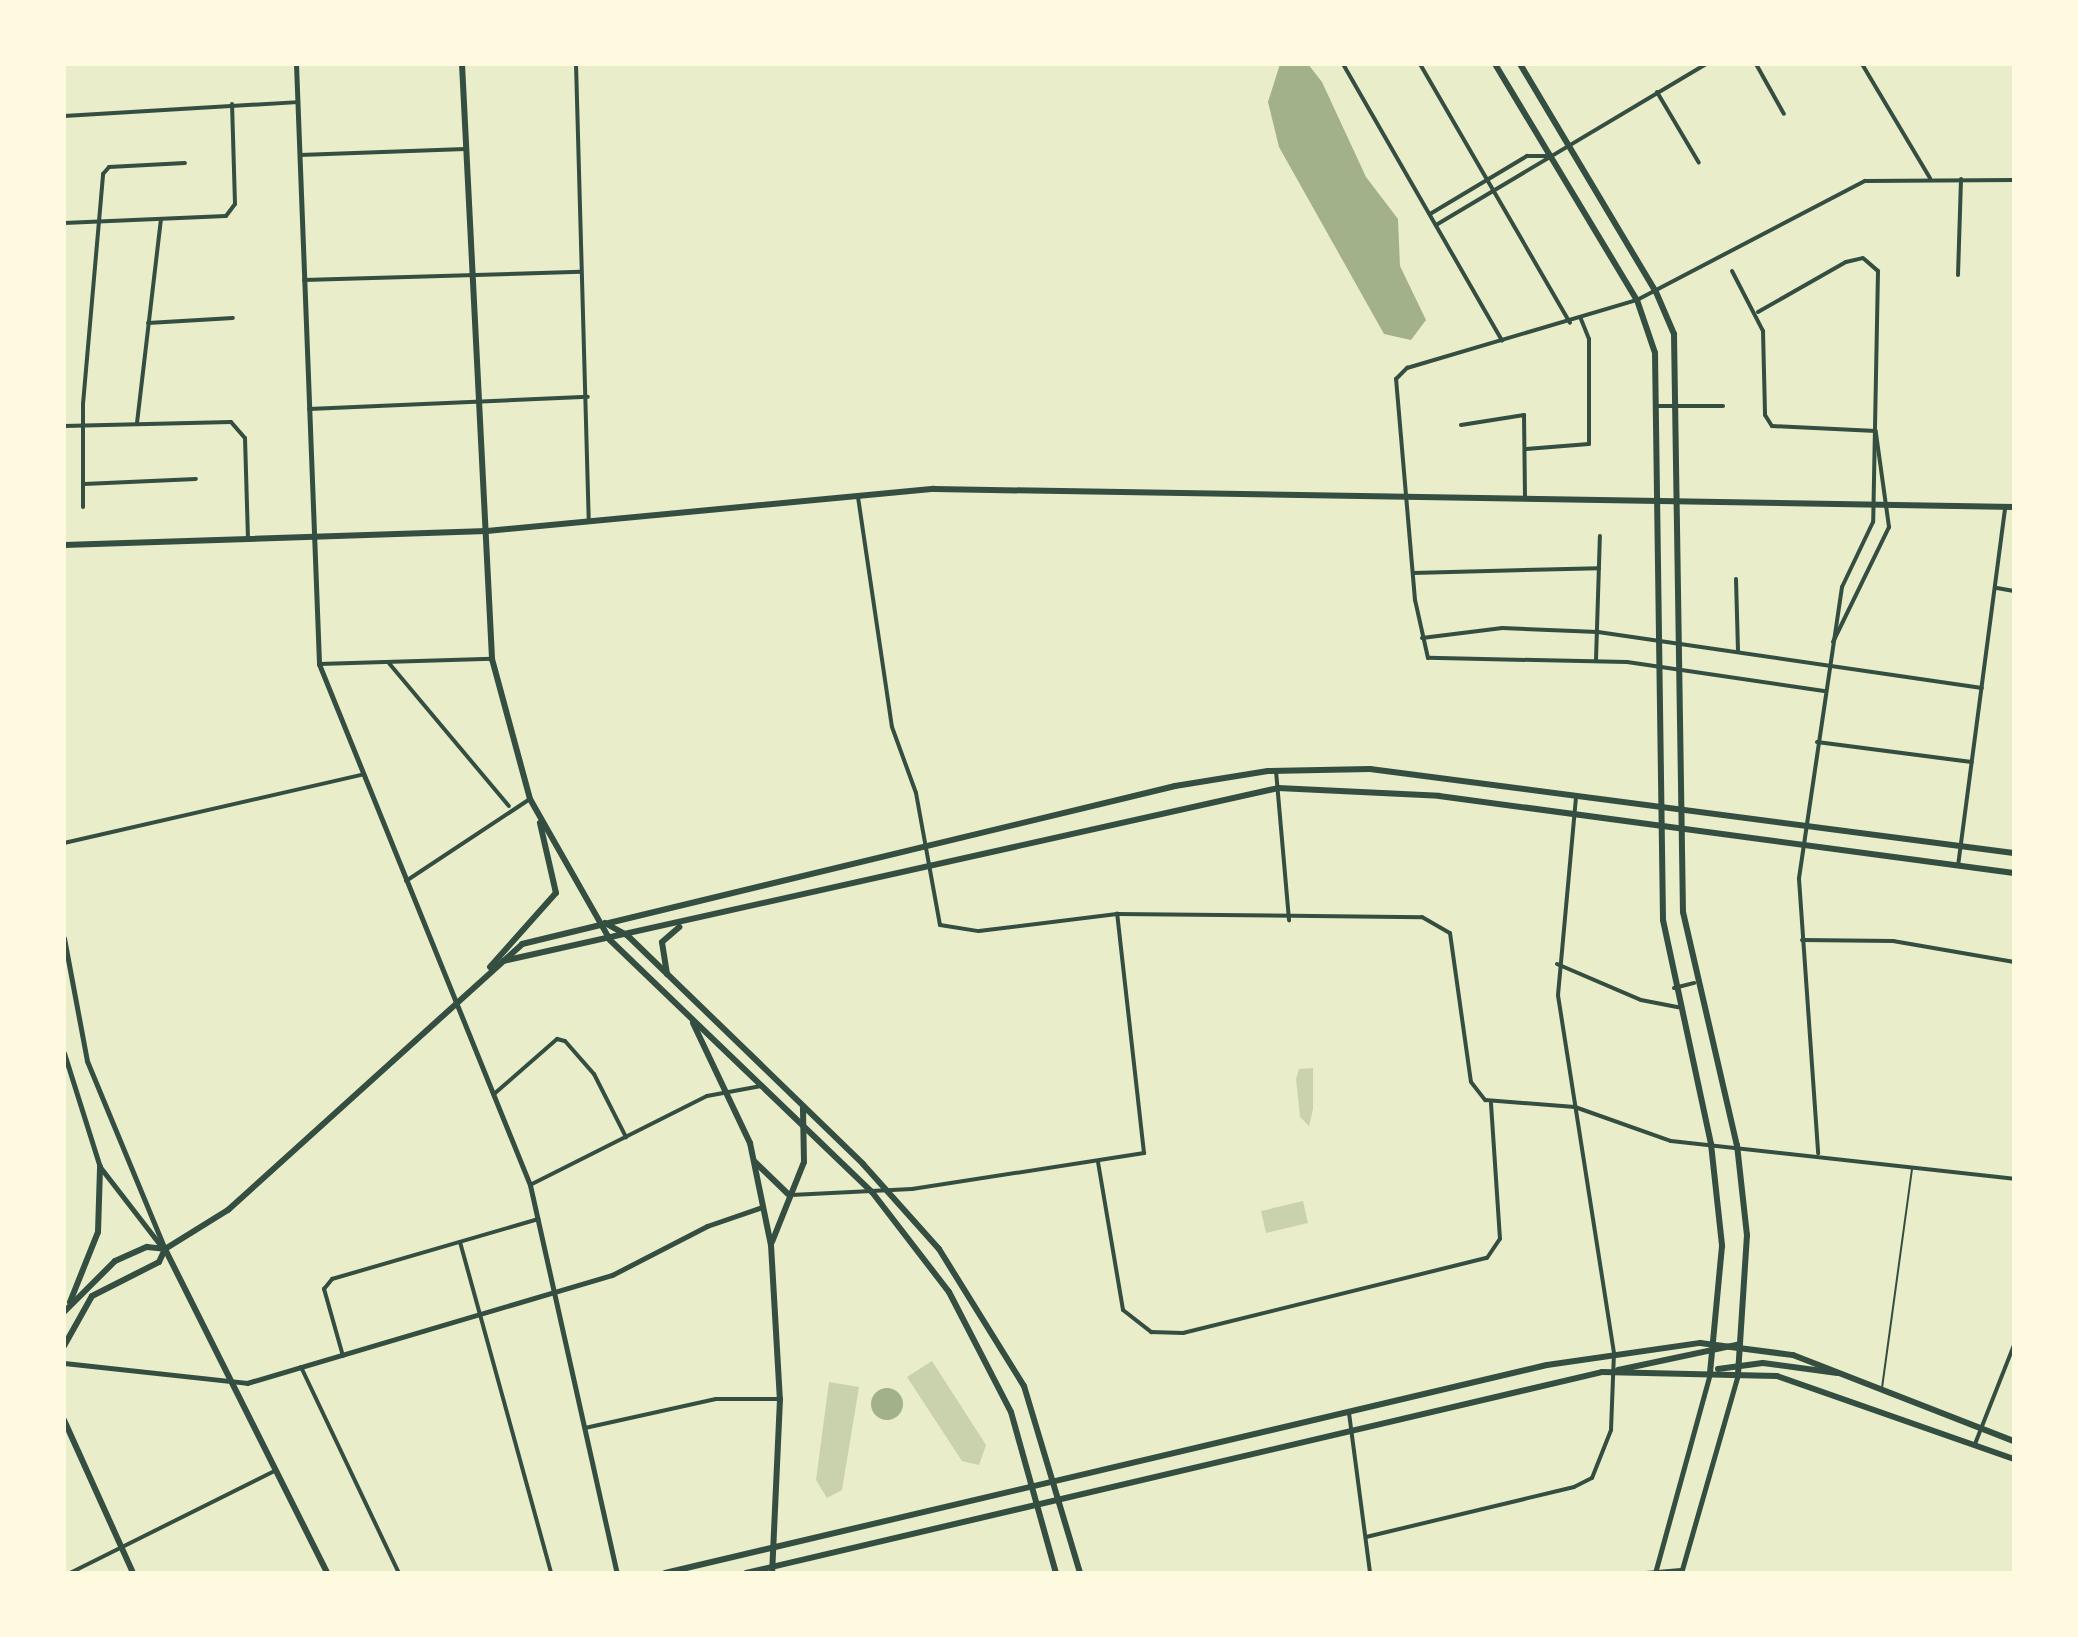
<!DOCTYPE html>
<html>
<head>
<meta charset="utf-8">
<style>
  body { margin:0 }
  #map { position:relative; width:2078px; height:1637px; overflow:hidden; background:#e9edc9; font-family:Inter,sans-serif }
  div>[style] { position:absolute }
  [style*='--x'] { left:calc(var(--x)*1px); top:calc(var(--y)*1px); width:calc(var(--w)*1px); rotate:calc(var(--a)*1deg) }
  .green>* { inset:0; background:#cad2ad }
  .water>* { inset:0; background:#a3b18a }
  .round { border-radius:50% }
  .service>* { height:2px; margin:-1px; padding:0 1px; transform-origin:1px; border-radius:1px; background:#344e41 }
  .minor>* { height:4px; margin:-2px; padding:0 2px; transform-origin:2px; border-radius:2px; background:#344e41 }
  .tertiary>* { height:5px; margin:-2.5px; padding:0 2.5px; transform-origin:2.5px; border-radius:2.5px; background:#344e41 }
  .secondary>* { height:6px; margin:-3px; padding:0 3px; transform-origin:3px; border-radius:3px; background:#344e41 }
  .primary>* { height:6px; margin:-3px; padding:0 3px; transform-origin:3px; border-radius:3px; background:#344e41 }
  span { translate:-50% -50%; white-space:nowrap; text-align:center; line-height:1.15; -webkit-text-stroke:8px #fefae0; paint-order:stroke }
  .frame { position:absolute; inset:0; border:66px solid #fefae0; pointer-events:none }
</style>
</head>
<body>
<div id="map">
  <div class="green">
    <div style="clip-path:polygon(1313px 1068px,1313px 1109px,1309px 1126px,1300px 1117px,1296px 1079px,1299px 1069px)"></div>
    <div style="clip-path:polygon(1303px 1201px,1308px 1223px,1266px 1233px,1261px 1211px)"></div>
    <div style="clip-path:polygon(932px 1361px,986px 1445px,979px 1465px,962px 1461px,907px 1377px)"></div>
    <div style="clip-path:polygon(829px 1382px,859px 1387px,842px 1490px,827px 1498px,816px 1480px)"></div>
  </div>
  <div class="water">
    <div style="clip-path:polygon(1280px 64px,1308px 64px,1322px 82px,1366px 177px,1398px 219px,1400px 266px,1426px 320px,1411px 340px,1384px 334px,1279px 147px,1268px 102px)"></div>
    <div class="round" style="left:871px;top:1388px;width:32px;height:32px"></div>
  </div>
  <div class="service">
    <div style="--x:1882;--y:1388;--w:221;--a:-82.2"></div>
  </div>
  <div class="minor">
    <div style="--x:576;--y:64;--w:456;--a:88.4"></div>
    <div style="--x:1343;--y:64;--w:319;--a:60.1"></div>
    <div style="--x:1420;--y:64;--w:299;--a:59.9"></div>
    <div style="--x:1756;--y:64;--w:57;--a:60.8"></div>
    <div style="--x:1862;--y:64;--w:133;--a:59.2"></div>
    <div style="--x:1657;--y:92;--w:82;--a:59.4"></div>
    <div style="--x:64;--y:116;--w:234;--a:-3.4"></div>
    <div style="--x:300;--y:155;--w:165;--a:-2.1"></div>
    <div style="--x:1430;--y:214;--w:113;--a:-30.9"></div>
    <div style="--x:1527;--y:156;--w:21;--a:0"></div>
    <div style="--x:64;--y:223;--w:162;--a:-2.5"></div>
    <div style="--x:226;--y:216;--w:15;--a:-53"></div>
    <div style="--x:235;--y:204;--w:100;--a:-91.7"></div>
    <div style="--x:1436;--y:225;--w:314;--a:-30.8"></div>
    <div style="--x:1732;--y:271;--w:68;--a:62.7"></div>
    <div style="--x:1763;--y:331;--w:84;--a:88.6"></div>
    <div style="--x:1765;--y:415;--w:13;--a:58"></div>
    <div style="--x:1772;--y:426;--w:104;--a:2.8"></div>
    <div style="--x:1958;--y:275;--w:96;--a:-88.2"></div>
    <div style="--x:304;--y:280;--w:277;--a:-1.7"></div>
    <div style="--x:1758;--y:312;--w:101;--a:-29.6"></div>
    <div style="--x:1846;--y:262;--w:17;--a:-13"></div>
    <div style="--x:1863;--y:258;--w:20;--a:41"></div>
    <div style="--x:1878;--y:271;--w:251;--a:91.1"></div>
    <div style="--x:1873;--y:522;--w:72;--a:115.5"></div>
    <div style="--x:1842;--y:587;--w:295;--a:98.4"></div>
    <div style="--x:1799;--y:879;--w:275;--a:86"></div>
    <div style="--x:148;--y:323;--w:85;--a:-3.4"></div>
    <div style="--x:1656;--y:406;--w:67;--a:0"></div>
    <div style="--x:309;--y:409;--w:279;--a:-2.5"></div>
    <div style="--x:137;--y:423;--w:204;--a:-83.3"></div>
    <div style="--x:1461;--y:425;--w:64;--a:-9"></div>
    <div style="--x:1524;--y:415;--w:83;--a:89.3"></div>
    <div style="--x:64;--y:426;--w:167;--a:-1.4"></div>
    <div style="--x:231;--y:422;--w:21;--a:49"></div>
    <div style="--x:245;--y:438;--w:100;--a:88.3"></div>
    <div style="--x:1526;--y:449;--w:63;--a:-4.5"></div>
    <div style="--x:1589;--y:444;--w:105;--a:-90"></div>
    <div style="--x:1589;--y:339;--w:22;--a:-112"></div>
    <div style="--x:84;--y:484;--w:112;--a:-2.6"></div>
    <div style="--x:858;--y:497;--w:232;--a:81.6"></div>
    <div style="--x:892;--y:727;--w:70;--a:70"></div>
    <div style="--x:916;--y:793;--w:134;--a:79.7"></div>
    <div style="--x:940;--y:925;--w:39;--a:9"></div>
    <div style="--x:979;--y:931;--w:139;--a:-7"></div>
    <div style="--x:1117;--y:914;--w:305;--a:0.6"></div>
    <div style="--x:1422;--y:917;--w:32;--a:30"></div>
    <div style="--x:1450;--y:933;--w:150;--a:82"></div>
    <div style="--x:1471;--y:1082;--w:23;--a:52"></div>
    <div style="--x:1485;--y:1100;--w:90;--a:4.4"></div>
    <div style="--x:1575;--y:1107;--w:102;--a:19.5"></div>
    <div style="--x:1671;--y:1141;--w:345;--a:6.3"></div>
    <div style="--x:83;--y:507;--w:103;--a:-90"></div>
    <div style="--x:83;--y:404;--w:231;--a:-85"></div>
    <div style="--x:103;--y:174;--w:9;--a:-49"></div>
    <div style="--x:109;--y:167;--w:76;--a:-3"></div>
    <div style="--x:1413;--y:573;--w:186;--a:-1.5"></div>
    <div style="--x:1736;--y:579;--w:71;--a:88.4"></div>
    <div style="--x:1997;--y:588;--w:17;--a:10"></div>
    <div style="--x:1422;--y:638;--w:81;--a:-7.1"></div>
    <div style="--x:1502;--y:628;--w:96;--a:2.4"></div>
    <div style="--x:1598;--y:632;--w:388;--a:8.3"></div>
    <div style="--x:1833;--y:642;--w:128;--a:-64"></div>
    <div style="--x:1889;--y:527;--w:95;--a:-97.9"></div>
    <div style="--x:1596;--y:660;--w:124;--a:-88.2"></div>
    <div style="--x:388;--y:662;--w:188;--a:50"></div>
    <div style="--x:319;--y:664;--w:173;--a:-1.7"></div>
    <div style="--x:1824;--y:691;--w:199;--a:-171.6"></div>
    <div style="--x:1627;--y:662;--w:199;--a:-178.8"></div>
    <div style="--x:1428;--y:658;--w:59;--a:-102.6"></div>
    <div style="--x:1415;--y:600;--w:222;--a:-94.9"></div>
    <div style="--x:1396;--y:379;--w:16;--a:-45"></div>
    <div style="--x:1407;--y:368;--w:240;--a:-16.5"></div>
    <div style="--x:1637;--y:300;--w:257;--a:-27.6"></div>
    <div style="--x:1865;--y:181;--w:149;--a:-0.4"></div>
    <div style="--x:1817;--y:742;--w:156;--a:7.4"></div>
    <div style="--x:1276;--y:771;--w:150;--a:85"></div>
    <div style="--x:64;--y:843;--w:305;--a:-12.9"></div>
    <div style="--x:1958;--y:866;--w:362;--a:-82.5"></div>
    <div style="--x:406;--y:881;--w:149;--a:-33.5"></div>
    <div style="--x:1802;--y:940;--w:91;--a:0.6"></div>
    <div style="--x:1893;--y:941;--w:123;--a:9.8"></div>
    <div style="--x:1557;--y:964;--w:91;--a:23.2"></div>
    <div style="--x:1641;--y:1000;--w:38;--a:11"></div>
    <div style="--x:1674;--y:988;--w:21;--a:-14"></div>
    <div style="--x:494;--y:1094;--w:84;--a:-41.1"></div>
    <div style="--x:557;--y:1039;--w:8;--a:14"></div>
    <div style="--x:565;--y:1041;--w:44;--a:48.7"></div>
    <div style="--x:594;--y:1074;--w:71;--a:63.1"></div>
    <div style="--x:1098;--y:1162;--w:150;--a:80.4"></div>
    <div style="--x:1123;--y:1310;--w:36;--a:38"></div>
    <div style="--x:1151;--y:1332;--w:32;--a:2"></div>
    <div style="--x:1183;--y:1333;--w:313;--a:-13.9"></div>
    <div style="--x:1487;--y:1258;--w:23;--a:-56"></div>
    <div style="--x:1500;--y:1239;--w:136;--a:-93.8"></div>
    <div style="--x:530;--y:1185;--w:198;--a:-26.7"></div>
    <div style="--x:707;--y:1096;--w:55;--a:-10.5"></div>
    <div style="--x:791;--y:1195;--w:121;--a:-2.8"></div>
    <div style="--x:912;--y:1189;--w:235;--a:-8.8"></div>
    <div style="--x:1144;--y:1153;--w:241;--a:-96.4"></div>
    <div style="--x:460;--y:1242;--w:343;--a:74.6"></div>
    <div style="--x:343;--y:1356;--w:70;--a:-105.8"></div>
    <div style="--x:324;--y:1289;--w:13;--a:-51"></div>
    <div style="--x:332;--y:1279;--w:215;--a:-16.2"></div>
    <div style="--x:301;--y:1367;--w:228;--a:64.6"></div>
    <div style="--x:1349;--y:1413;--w:161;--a:82.5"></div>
    <div style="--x:585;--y:1428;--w:134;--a:-12.5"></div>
    <div style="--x:716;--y:1399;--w:64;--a:0"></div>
    <div style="--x:1975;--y:1444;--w:106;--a:-68.5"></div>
    <div style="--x:1366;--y:1537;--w:214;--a:-13.5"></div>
    <div style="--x:1574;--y:1487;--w:20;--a:-27"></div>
    <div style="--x:1592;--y:1478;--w:52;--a:-68.4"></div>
    <div style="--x:1611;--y:1430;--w:77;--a:-87.8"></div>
    <div style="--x:1614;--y:1353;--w:362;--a:-98.9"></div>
    <div style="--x:1558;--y:995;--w:200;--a:-84.8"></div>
    <div style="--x:70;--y:1573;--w:229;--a:-26.5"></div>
    <div style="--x:1646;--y:1573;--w:35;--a:-5"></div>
  </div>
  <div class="tertiary">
    <div style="--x:296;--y:64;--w:600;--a:87.8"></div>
    <div style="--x:319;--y:664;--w:562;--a:67.95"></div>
    <div style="--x:530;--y:1185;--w:398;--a:77.4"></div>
    <div style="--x:64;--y:938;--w:125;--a:79.4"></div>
    <div style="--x:87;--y:1061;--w:204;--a:67.5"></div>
    <div style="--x:64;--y:1053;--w:120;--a:72.5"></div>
    <div style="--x:100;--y:1167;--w:100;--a:52.3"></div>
    <div style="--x:64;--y:1363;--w:184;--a:6.2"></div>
    <div style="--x:247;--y:1383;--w:381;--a:-16.5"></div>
    <div style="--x:612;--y:1275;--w:107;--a:-27.3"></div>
    <div style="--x:707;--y:1226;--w:58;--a:-19.1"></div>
    <div style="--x:1655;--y:1573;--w:207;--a:-74.6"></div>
    <div style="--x:1681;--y:1573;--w:207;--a:-74"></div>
  </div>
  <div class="secondary">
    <div style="--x:1495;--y:64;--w:275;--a:59"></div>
    <div style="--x:1637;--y:300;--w:56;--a:71.2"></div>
    <div style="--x:1655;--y:353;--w:567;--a:89.19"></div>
    <div style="--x:1663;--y:920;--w:229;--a:77.9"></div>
    <div style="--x:1711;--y:1144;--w:103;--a:83.8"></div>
    <div style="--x:1722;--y:1246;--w:127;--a:95.4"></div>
    <div style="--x:1520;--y:64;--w:265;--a:59.2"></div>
    <div style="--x:1656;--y:292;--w:46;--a:66.8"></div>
    <div style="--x:1674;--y:334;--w:578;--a:89.11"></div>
    <div style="--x:1683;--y:912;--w:239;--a:77"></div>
    <div style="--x:1737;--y:1145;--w:91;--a:83.7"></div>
    <div style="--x:1747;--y:1235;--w:138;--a:93.7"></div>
    <div style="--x:64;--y:545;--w:423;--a:-1.9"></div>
    <div style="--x:487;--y:531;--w:449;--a:-5.4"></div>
    <div style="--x:934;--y:489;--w:1080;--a:0.95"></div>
    <div style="--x:693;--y:1023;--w:133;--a:64.6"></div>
    <div style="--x:750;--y:1143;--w:104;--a:78.4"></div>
    <div style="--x:771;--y:1245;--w:154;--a:86.7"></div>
    <div style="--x:780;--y:1399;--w:174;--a:92.6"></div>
    <div style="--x:755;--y:1162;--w:46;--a:44.1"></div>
    <div style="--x:772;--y:1242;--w:86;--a:-68.2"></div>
    <div style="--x:804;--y:1162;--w:54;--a:-91.1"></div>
    <div style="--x:165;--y:1249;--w:362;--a:63.4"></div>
  </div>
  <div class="primary">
    <div style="--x:462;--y:64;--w:596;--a:87.11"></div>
    <div style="--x:492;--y:659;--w:145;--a:74.8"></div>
    <div style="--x:530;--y:799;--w:162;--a:60.4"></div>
    <div style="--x:610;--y:940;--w:364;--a:43.9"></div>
    <div style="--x:872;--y:1192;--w:126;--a:52.4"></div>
    <div style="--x:949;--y:1292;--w:135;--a:62.7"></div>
    <div style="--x:1011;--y:1412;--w:167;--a:74.4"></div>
    <div style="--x:605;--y:923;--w:26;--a:29"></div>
    <div style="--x:628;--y:936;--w:327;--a:44.1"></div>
    <div style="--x:863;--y:1164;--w:114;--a:48.2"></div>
    <div style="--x:939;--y:1249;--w:161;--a:58.2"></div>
    <div style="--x:1024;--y:1386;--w:195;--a:73.3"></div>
    <div style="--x:503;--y:961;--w:794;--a:-12.58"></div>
    <div style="--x:1278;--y:788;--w:161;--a:2.8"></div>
    <div style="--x:1439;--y:796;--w:580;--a:7.63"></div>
    <div style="--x:490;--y:967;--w:99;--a:-48.3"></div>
    <div style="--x:556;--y:893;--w:72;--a:-102.9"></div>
    <div style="--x:667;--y:974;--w:32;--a:-99"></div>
    <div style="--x:662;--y:942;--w:23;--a:-41"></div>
    <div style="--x:165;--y:1249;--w:74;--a:-31.8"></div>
    <div style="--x:228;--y:1210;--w:396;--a:-42.1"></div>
    <div style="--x:522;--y:944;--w:672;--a:-13.6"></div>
    <div style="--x:1175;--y:786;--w:94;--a:-9.2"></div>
    <div style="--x:1268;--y:771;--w:102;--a:-1.1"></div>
    <div style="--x:1370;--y:769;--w:649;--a:7.43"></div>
    <div style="--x:70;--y:1302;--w:75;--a:-68.2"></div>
    <div style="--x:98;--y:1232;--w:65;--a:-88.2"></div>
    <div style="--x:64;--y:1312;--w:72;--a:-45"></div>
    <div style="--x:115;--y:1261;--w:35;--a:-24"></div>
    <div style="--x:147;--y:1247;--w:18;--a:6"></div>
    <div style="--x:64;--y:1346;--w:57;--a:-60.8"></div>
    <div style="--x:92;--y:1296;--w:75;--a:-26.9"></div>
    <div style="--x:159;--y:1262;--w:14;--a:-65"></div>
    <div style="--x:1718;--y:1369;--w:45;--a:-7.6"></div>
    <div style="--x:1763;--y:1363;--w:75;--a:7.7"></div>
    <div style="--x:1618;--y:1370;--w:121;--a:-12"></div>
    <div style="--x:64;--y:1420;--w:168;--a:65.7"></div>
    <div style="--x:665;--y:1573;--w:906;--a:-13.27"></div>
    <div style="--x:1547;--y:1365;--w:155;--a:-8.2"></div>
    <div style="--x:1700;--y:1343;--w:94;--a:7.4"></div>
    <div style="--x:1793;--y:1355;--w:237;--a:21.3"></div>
    <div style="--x:746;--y:1573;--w:879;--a:-13.21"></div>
    <div style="--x:1602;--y:1372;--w:175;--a:1.3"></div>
    <div style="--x:1777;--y:1376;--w:251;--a:19.3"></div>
  </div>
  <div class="frame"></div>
</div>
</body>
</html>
